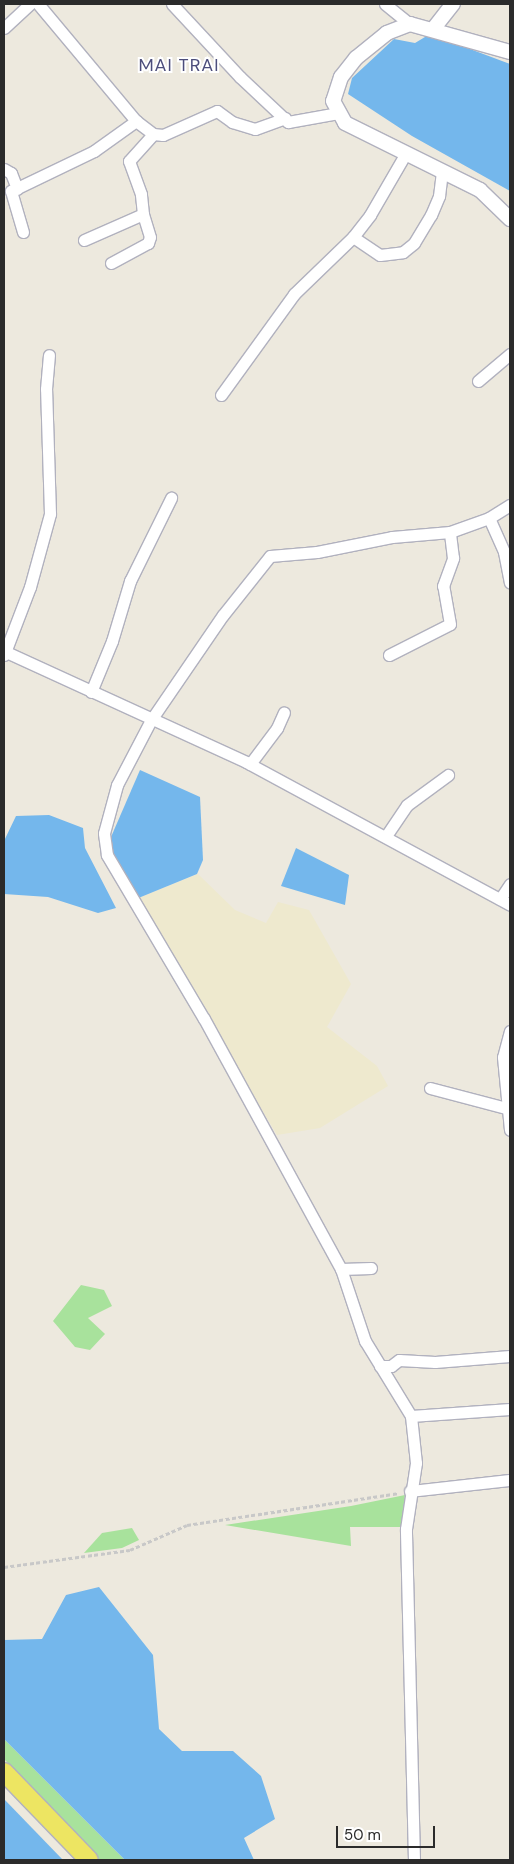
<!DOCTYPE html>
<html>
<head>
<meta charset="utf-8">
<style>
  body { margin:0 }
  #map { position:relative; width:514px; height:1864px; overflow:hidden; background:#ede9de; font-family:"DM Sans",sans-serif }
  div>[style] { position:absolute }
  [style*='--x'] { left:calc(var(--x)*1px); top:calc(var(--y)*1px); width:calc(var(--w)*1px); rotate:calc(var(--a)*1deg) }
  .education>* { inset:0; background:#eee9ce }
  .green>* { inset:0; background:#a8e29c }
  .water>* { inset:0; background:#74b7ec }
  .path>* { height:2.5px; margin-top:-1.25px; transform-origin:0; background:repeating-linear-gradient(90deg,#c8c8c8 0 4px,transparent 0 6.5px) }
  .roads { filter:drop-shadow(1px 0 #b1b1be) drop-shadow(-1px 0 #b1b1be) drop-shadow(0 1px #b1b1be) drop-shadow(0 -1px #b1b1be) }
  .minor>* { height:11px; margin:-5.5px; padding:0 5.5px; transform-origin:5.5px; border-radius:5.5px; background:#fff }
  .tertiary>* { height:14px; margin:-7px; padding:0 7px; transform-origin:7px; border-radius:7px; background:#fff }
  .primary>* { height:18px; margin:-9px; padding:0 9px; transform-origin:9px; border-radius:9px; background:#ede562 }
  span { translate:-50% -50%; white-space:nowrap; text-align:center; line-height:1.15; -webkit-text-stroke:4px #fff; paint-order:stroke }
  .quarter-label { font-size:18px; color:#4c4d7b; letter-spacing:1px }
  .frame { position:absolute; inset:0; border:5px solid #2b2b2b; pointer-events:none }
  .scale { position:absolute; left:336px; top:1826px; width:99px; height:22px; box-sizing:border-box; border:2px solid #2b2b2b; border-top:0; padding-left:6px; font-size:15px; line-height:18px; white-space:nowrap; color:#2b2b2b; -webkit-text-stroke:4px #fff; paint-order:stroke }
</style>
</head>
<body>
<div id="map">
  <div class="education">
    <div style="clip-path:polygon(198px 874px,235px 910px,266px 923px,278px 902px,309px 910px,351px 984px,327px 1027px,377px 1066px,388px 1086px,320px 1128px,277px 1135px,136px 899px)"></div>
  </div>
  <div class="green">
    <div style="clip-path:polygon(81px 1285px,104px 1290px,112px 1306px,88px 1318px,105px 1334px,90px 1350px,75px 1347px,53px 1321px)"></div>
    <div style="clip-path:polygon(405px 1495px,401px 1527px,350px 1527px,351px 1546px,225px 1525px,351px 1506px)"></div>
    <div style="clip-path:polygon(132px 1528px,139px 1540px,122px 1548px,84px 1553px,102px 1533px)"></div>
    <div style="clip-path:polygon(4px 1739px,125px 1860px,100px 1860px,4px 1759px)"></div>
  </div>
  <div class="water">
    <div style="clip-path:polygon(430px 34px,510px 64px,510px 191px,412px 136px,348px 94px,352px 78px,394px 39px,415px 43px)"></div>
    <div style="clip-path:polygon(140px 770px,200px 797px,203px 860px,197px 874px,136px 899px,112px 859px,111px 837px)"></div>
    <div style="clip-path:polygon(49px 815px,83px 828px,85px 848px,116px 908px,98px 913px,48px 897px,4px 894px,4px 841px,16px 816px)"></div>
    <div style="clip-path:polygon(296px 848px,349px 875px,345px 905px,281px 886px)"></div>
    <div style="clip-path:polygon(99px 1587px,153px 1655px,159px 1729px,182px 1751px,233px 1751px,261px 1776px,275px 1819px,244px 1838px,254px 1860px,125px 1860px,4px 1739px,4px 1640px,42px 1639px,66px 1595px)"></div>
    <div style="clip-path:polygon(4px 1799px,63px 1860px,4px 1860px)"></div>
  </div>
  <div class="path">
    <div style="--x:4;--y:1567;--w:127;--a:-7.7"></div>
    <div style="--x:130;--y:1550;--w:62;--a:-23.7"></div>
    <div style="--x:187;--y:1525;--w:213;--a:-8.6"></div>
  </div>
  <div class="roads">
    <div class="minor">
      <div style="--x:172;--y:4;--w:100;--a:47"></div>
      <div style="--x:240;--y:77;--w:66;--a:43.2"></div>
      <div style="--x:288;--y:122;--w:51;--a:-10.2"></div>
      <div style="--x:385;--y:4;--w:32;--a:39"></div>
      <div style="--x:4;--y:28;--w:35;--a:-43"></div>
      <div style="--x:136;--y:121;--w:21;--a:37"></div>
      <div style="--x:153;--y:134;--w:10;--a:6"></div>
      <div style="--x:163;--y:135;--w:59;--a:-24"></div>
      <div style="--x:217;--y:111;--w:19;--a:36"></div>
      <div style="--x:232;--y:122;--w:24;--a:17"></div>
      <div style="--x:255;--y:129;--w:32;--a:-20"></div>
      <div style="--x:4;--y:169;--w:8;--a:30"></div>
      <div style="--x:11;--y:173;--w:17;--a:69"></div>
      <div style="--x:23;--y:232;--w:43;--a:-106.3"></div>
      <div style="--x:11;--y:191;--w:92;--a:-25.7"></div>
      <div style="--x:94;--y:151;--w:52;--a:-35.5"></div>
      <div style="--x:136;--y:121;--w:153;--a:-129.9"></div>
      <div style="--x:353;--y:237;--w:32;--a:34"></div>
      <div style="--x:380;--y:255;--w:23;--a:-7"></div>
      <div style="--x:403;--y:252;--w:14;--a:-39"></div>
      <div style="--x:414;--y:243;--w:33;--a:-59"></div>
      <div style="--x:431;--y:215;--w:21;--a:-67"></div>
      <div style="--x:439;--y:196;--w:25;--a:-83"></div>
      <div style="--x:84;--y:240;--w:64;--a:-23.8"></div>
      <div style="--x:143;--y:214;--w:20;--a:-96"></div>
      <div style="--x:141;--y:194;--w:35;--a:-110"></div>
      <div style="--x:129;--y:161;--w:36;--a:-48"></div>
      <div style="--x:111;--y:263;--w:42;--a:-28.4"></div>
      <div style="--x:148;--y:243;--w:6;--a:-72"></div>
      <div style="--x:150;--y:237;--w:24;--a:-107"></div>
      <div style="--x:478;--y:381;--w:42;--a:-40.2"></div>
      <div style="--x:221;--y:395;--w:125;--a:-54.1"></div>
      <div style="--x:294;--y:294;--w:82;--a:-44"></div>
      <div style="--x:353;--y:237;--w:28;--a:-52"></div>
      <div style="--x:370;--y:215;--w:72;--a:-59.9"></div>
      <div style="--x:489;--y:518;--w:37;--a:66"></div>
      <div style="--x:504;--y:552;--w:31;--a:79"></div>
      <div style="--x:4;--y:651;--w:266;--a:24.6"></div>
      <div style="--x:246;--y:762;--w:300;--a:28.4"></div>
      <div style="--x:4;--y:655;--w:73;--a:-69.1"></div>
      <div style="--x:30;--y:587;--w:76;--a:-74.7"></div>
      <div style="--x:50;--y:514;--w:125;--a:-91.8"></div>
      <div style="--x:46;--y:389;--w:34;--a:-85"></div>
      <div style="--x:389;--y:655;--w:68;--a:-26.9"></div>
      <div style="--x:450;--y:624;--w:39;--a:-100"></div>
      <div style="--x:443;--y:586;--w:30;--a:-70"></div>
      <div style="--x:453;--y:558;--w:26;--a:-97"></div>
      <div style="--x:91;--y:692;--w:55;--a:-67.6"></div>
      <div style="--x:112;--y:641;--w:63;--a:-73.3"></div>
      <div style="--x:130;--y:581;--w:93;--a:-63.7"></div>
      <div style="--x:250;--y:764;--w:45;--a:-53.1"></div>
      <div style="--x:277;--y:728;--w:17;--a:-66"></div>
      <div style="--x:386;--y:836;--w:37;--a:-56"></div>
      <div style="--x:407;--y:805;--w:51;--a:-36.2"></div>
      <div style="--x:500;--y:899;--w:18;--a:-56"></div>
      <div style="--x:510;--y:1031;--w:27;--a:105"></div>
      <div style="--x:503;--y:1057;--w:73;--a:84.5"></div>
      <div style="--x:430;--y:1088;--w:83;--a:14.7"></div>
      <div style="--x:341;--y:1269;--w:30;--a:-2"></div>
      <div style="--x:380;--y:1366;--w:11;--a:0"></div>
      <div style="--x:391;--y:1366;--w:10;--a:-37"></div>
      <div style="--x:399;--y:1360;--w:36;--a:3"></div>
      <div style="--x:435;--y:1362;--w:75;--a:-4.6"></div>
      <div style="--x:411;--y:1416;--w:99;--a:-4"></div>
      <div style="--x:410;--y:1491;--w:101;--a:-6.3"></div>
      <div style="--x:414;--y:1860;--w:331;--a:-91.4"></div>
      <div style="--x:406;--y:1529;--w:67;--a:-81.4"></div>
      <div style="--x:416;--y:1463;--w:47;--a:-96.1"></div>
      <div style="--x:411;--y:1416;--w:88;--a:-121.5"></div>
      <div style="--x:365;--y:1341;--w:76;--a:-108.4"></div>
      <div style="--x:341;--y:1269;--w:285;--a:-118.7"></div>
      <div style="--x:204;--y:1019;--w:191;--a:-120.6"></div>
      <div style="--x:107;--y:855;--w:22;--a:-98"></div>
      <div style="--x:104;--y:833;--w:50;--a:-74.8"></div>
      <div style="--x:117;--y:785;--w:73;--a:-62.4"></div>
      <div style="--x:151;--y:720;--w:127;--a:-55.6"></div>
      <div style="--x:223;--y:615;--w:75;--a:-51.5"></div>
      <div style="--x:270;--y:556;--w:47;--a:-4.9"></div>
      <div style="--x:317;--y:552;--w:76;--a:-11.3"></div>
      <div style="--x:392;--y:537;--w:58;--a:-4.9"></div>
      <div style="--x:450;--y:532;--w:41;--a:-19.7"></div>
      <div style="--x:489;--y:518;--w:25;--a:-32"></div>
    </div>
    <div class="tertiary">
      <div style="--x:434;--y:28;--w:31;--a:-52"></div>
      <div style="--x:510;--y:52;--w:104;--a:-164.4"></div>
      <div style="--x:410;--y:24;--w:25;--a:159"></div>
      <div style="--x:387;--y:33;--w:40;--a:141"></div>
      <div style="--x:356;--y:58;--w:24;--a:128"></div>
      <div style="--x:341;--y:77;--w:25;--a:108"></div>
      <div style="--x:333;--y:101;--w:25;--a:61"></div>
      <div style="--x:345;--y:123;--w:151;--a:26.4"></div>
      <div style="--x:480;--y:190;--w:42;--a:44"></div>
    </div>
    <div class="primary">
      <div style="--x:4;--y:1772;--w:122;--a:46"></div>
    </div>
  </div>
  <div class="quarter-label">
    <span style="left:179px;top:65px">MAI TRAI</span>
  </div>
  <div class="frame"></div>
  <div class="scale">50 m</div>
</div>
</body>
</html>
